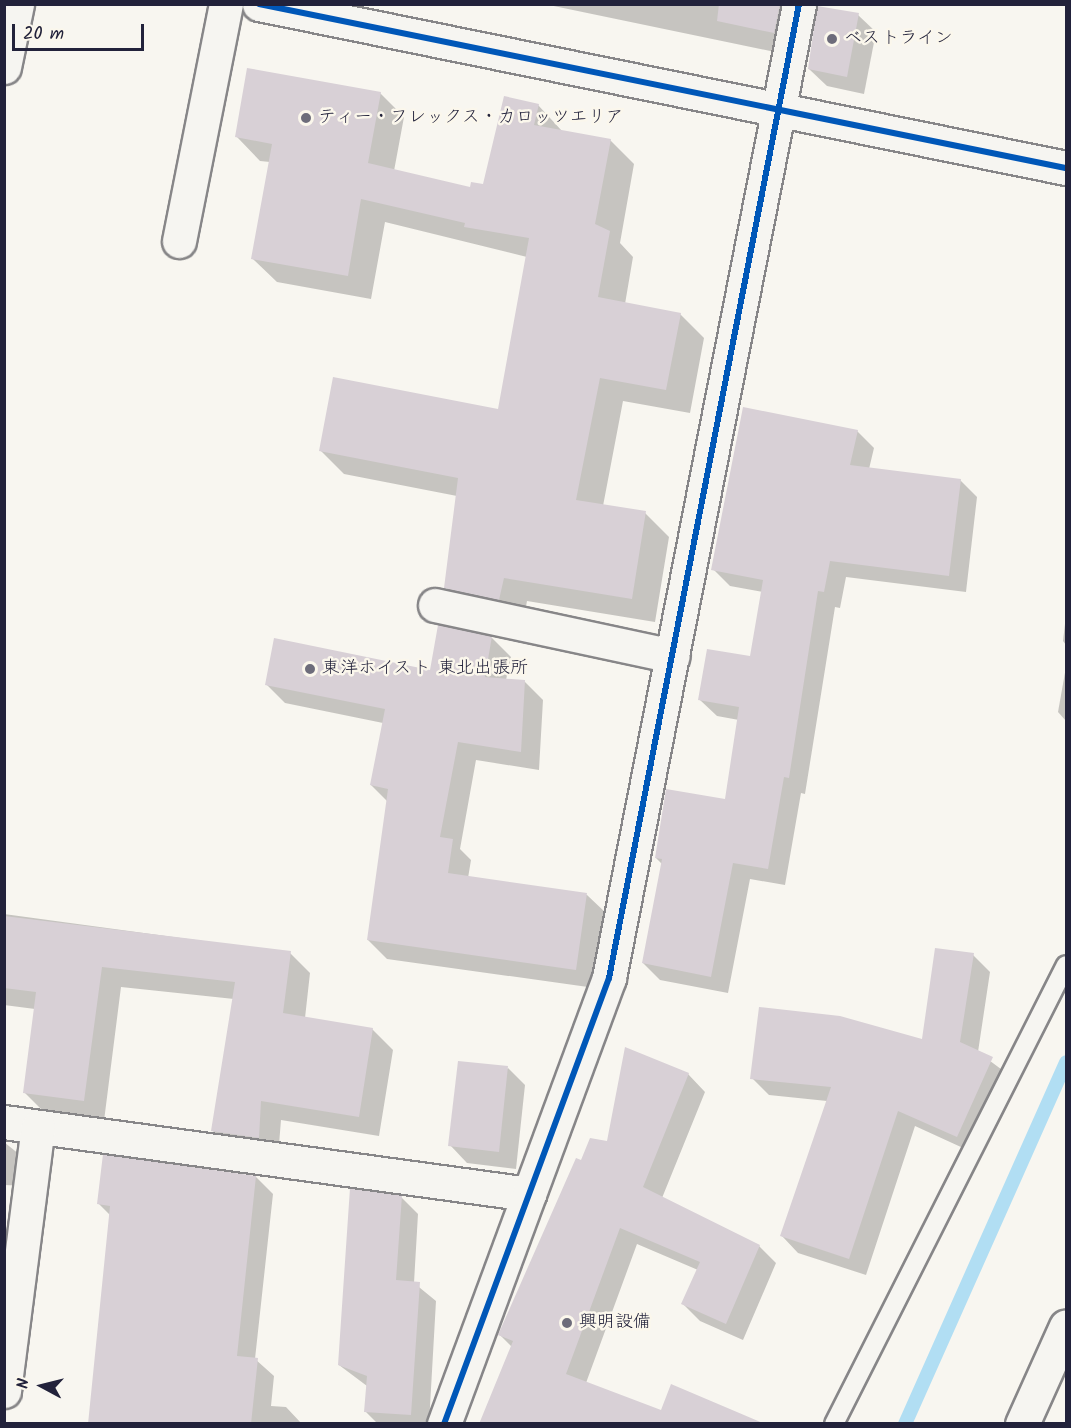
<!DOCTYPE html>
<html>
<head>
<meta charset="utf-8">
<style>
  body { margin:0 }
  #map { position:relative; width:1071px; height:1428px; overflow:hidden; background:#f8f6f0; font-family:Kalam,"Klee One",sans-serif }
  div>[style] { position:absolute }
  [style*='--x'] { left:calc(var(--x)*1px); top:calc(var(--y)*1px); width:calc(var(--w)*1px); rotate:calc(var(--a)*1deg) }
  .shadow>* { inset:0; background:#0003 }
  .stream>* { height:14px; margin:-7px; padding:0 7px; transform-origin:7px; border-radius:7px; background:#b1def3 }
  .building>* { inset:0; background:#d8d0d6 }
  .roads { filter:drop-shadow(2px 0 #878688) drop-shadow(-2px 0 #878688) drop-shadow(0 2px #878688) drop-shadow(0 -2px #878688) }
  .service>* { height:18px; margin:-9px; padding:0 9px; transform-origin:9px; border-radius:9px; background:#f6f5f1 }
  .minor>* { height:33px; margin:-16.5px; padding:0 16.5px; transform-origin:16.5px; border-radius:16.5px; background:#f6f5f1 }
  .secondary>* { height:33px; margin:-16.5px; padding:0 16.5px; transform-origin:16.5px; border-radius:16.5px; background:#f6f5f1 }
  .cycleway>* { height:6px; margin:-3px; padding:0 3px; transform-origin:3px; border-radius:3px; background:#0057b8 }
  .dots>* { width:16px; height:16px; translate:-50% -50%; box-sizing:border-box; border:3px solid #fbf7ec; border-radius:50% }
  span { translate:-50% -50%; white-space:nowrap; text-align:center; line-height:1.15; -webkit-text-stroke:5px #fbf7ec; paint-order:stroke }
  .poi-label { font-size:18px; color:#22223b }
  .left { translate:0 -50%; text-align:left }
  .frame { position:absolute; inset:0; border:6px solid #22223b; pointer-events:none }
  .north { position:absolute; left:12px; top:1356px; width:60px; height:60px; -webkit-text-stroke:4px #fbf7ec; paint-order:stroke; rotate:277deg; font-size:16px; font-weight:700; line-height:24px; text-align:center; color:#22223b }
  .north::after { content:''; display:block; margin:auto; width:21px; height:27px; background:#22223b; clip-path:polygon(50% 0,100% 100%,50% 72%,0 100%) }
  .scale { position:absolute; left:12px; top:24px; width:132px; height:27px; box-sizing:border-box; border:3px solid #22223b; border-top:0; padding-left:8px; font-size:18px; line-height:21px; white-space:nowrap; color:#22223b; -webkit-text-stroke:4px #fbf7ec; paint-order:stroke }
</style>
</head>
<body>
<div id="map">
  <div class="shadow">
    <div style="clip-path:polygon(544px 4px,795px 4px,799px 57px)"></div>
    <div style="clip-path:polygon(858px 15px,876px 32px,864px 94px,827px 86px,809px 69px)"></div>
    <div style="clip-path:polygon(380px 93px,404px 117px,394px 171px,471px 189px,484px 185px,538px 105px,562px 131px,610px 140px,634px 164px,620px 243px,633px 257px,625px 304px,680px 314px,704px 338px,690px 413px,623px 401px,603px 506px,645px 513px,669px 537px,655px 622px,527px 601px,523px 623px,470px 611px,446px 587px,457px 496px,344px 474px,320px 450px,499px 411px,527px 257px,385px 222px,371px 299px,277px 282px,253px 259px,270px 162px,260px 161px,237px 137px)"></div>
    <div style="clip-path:polygon(857px 431px,874px 448px,869px 469px,960px 480px,977px 497px,966px 592px,846px 577px,840px 608px,835px 607px,805px 794px,801px 793px,785px 885px,750px 879px,728px 993px,660px 980px,643px 963px,662px 864px,656px 858px,727px 801px,739px 720px,717px 716px,700px 700px,752px 658px,763px 592px,730px 586px,713px 569px)"></div>
    <div style="clip-path:polygon(1066px 615px,1066px 645px,1063px 641px)"></div>
    <div style="clip-path:polygon(439px 627px,492px 638px,511px 657px,506px 680px,524px 681px,543px 700px,539px 770px,476px 760px,460px 849px,471px 860px,468px 878px,587px 895px,606px 913px,595px 988px,387px 959px,368px 940px,388px 802px,371px 785px,383px 723px,285px 703px,266px 684px,431px 671px)"></div>
    <div style="clip-path:polygon(1066px 667px,1066px 721px,1058px 712px)"></div>
    <div style="clip-path:polygon(4px 914px,290px 953px,310px 973px,305px 1018px,372px 1029px,393px 1050px,379px 1136px,281px 1120px,278px 1157px,233px 1151px,213px 1131px,234px 999px,121px 987px,104px 1121px,45px 1113px,24px 1092px,35px 1009px,4px 1005px)"></div>
    <div style="clip-path:polygon(973px 955px,990px 972px,978px 1052px,1009px 1075px,974px 1153px,915px 1126px,866px 1275px,798px 1253px,782px 1236px,827px 1101px,769px 1095px,752px 1078px,923px 1041px)"></div>
    <div style="clip-path:polygon(508px 1068px,525px 1085px,516px 1169px,467px 1163px,450px 1145px)"></div>
    <div style="clip-path:polygon(688px 1074px,705px 1092px,662px 1198px,759px 1246px,776px 1263px,743px 1340px,700px 1321px,683px 1304px,698px 1270px,637px 1244px,586px 1383px,662px 1412px,672px 1386px,762px 1424px,481px 1424px,512px 1347px,500px 1335px,582px 1162px)"></div>
    <div style="clip-path:polygon(4px 1142px,30px 1163px,28px 1186px,4px 1185px)"></div>
    <div style="clip-path:polygon(256px 1177px,273px 1194px,255px 1359px,274px 1376px,271px 1406px,286px 1407px,302px 1424px,89px 1424px,110px 1215px,99px 1204px)"></div>
    <div style="clip-path:polygon(401px 1197px,418px 1214px,414px 1283px,436px 1301px,429px 1424px,378px 1424px,366px 1412px,367px 1386px,339px 1365px)"></div>
  </div>
  <div class="stream">
    <div style="--x:905;--y:1424;--w:396;--a:-66"></div>
  </div>
  <div class="building">
    <div style="clip-path:polygon(719px 4px,780px 4px,774px 33px,717px 21px)"></div>
    <div style="clip-path:polygon(817px 6px,859px 13px,847px 77px,808px 69px)"></div>
    <div style="clip-path:polygon(247px 68px,381px 92px,368px 163px,470px 187px,471px 182px,483px 184px,504px 96px,539px 104px,534px 125px,611px 139px,595px 224px,610px 231px,598px 297px,681px 313px,666px 390px,600px 378px,576px 500px,646px 511px,632px 599px,504px 578px,499px 600px,444px 588px,458px 478px,319px 451px,333px 377px,498px 409px,529px 238px,464px 227px,465px 223px,361px 199px,348px 276px,251px 259px,272px 144px,235px 137px)"></div>
    <div style="clip-path:polygon(743px 407px,858px 430px,850px 465px,961px 479px,949px 576px,830px 561px,824px 592px,818px 591px,789px 778px,784px 777px,768px 869px,733px 863px,711px 977px,642px 963px,662px 859px,655px 858px,666px 789px,725px 799px,739px 707px,698px 700px,707px 649px,750px 656px,763px 580px,711px 570px)"></div>
    <div style="clip-path:polygon(438px 625px,492px 636px,485px 677px,525px 680px,521px 752px,458px 742px,440px 837px,453px 839px,448px 873px,587px 893px,576px 970px,367px 940px,388px 789px,370px 785px,385px 709px,265px 685px,274px 638px,430px 670px)"></div>
    <div style="clip-path:polygon(4px 916px,291px 951px,283px 1013px,373px 1028px,359px 1117px,261px 1101px,259px 1138px,211px 1131px,235px 982px,102px 967px,84px 1101px,23px 1093px,36px 992px,4px 988px)"></div>
    <div style="clip-path:polygon(935px 948px,974px 953px,960px 1042px,993px 1057px,957px 1137px,898px 1111px,849px 1259px,780px 1236px,831px 1087px,750px 1079px,759px 1007px,840px 1016px,922px 1039px)"></div>
    <div style="clip-path:polygon(625px 1047px,689px 1073px,643px 1187px,760px 1245px,726px 1324px,681px 1304px,700px 1262px,620px 1228px,566px 1374px,661px 1410px,671px 1384px,765px 1424px,479px 1424px,513px 1341px,498px 1335px,576px 1158px,581px 1160px,590px 1138px,607px 1141px)"></div>
    <div style="clip-path:polygon(458px 1061px,508px 1066px,499px 1152px,448px 1146px)"></div>
    <div style="clip-path:polygon(103px 1154px,256px 1176px,237px 1356px,258px 1358px,251px 1424px,88px 1424px,110px 1206px,97px 1204px)"></div>
    <div style="clip-path:polygon(350px 1188px,402px 1195px,396px 1280px,420px 1282px,411px 1415px,364px 1412px,367px 1376px,338px 1365px)"></div>
  </div>
  <div class="roads">
    <div class="service">
      <div style="--x:834;--y:1424;--w:514;--a:-63.19"></div>
    </div>
    <div class="minor">
      <div style="--x:259;--y:4;--w:823;--a:11.49"></div>
      <div style="--x:4;--y:67;--w:64;--a:-78.3"></div>
      <div style="--x:179;--y:241;--w:242;--a:-78.8"></div>
      <div style="--x:435;--y:605;--w:243;--a:12.1"></div>
      <div style="--x:4;--y:1122;--w:530;--a:7.81"></div>
      <div style="--x:4;--y:1391;--w:266;--a:-82.7"></div>
      <div style="--x:444;--y:1424;--w:476;--a:-69.7"></div>
      <div style="--x:609;--y:978;--w:992;--a:-78.96"></div>
    </div>
    <div class="secondary">
      <div style="--x:1022;--y:1424;--w:107;--a:-65.8"></div>
    </div>
  </div>
  <div class="cycleway">
    <div style="--x:259;--y:4;--w:823;--a:11.49"></div>
    <div style="--x:444;--y:1424;--w:476;--a:-69.7"></div>
    <div style="--x:609;--y:978;--w:992;--a:-78.96"></div>
  </div>
  <div class="dots">
    <div style="left:832px;top:39px;background:#6d6c7a"></div>
    <div style="left:306px;top:118px;background:#6d6c7a"></div>
    <div style="left:310px;top:669px;background:#6d6c7a"></div>
    <div style="left:567px;top:1323px;background:#6d6c7a"></div>
  </div>
  <div class="poi-label">
    <span class="left" style="left:844px;top:39px">ベストライン</span>
    <span class="left" style="left:318px;top:118px">ティー・フレックス・カロッツエリア</span>
    <span class="left" style="left:322px;top:669px">東洋ホイスト 東北出張所</span>
    <span class="left" style="left:579px;top:1323px">興明設備</span>
  </div>
  <div class="frame"></div>
  <div class="north">N</div>
  <div class="scale">20 m</div>
</div>
</body>
</html>
